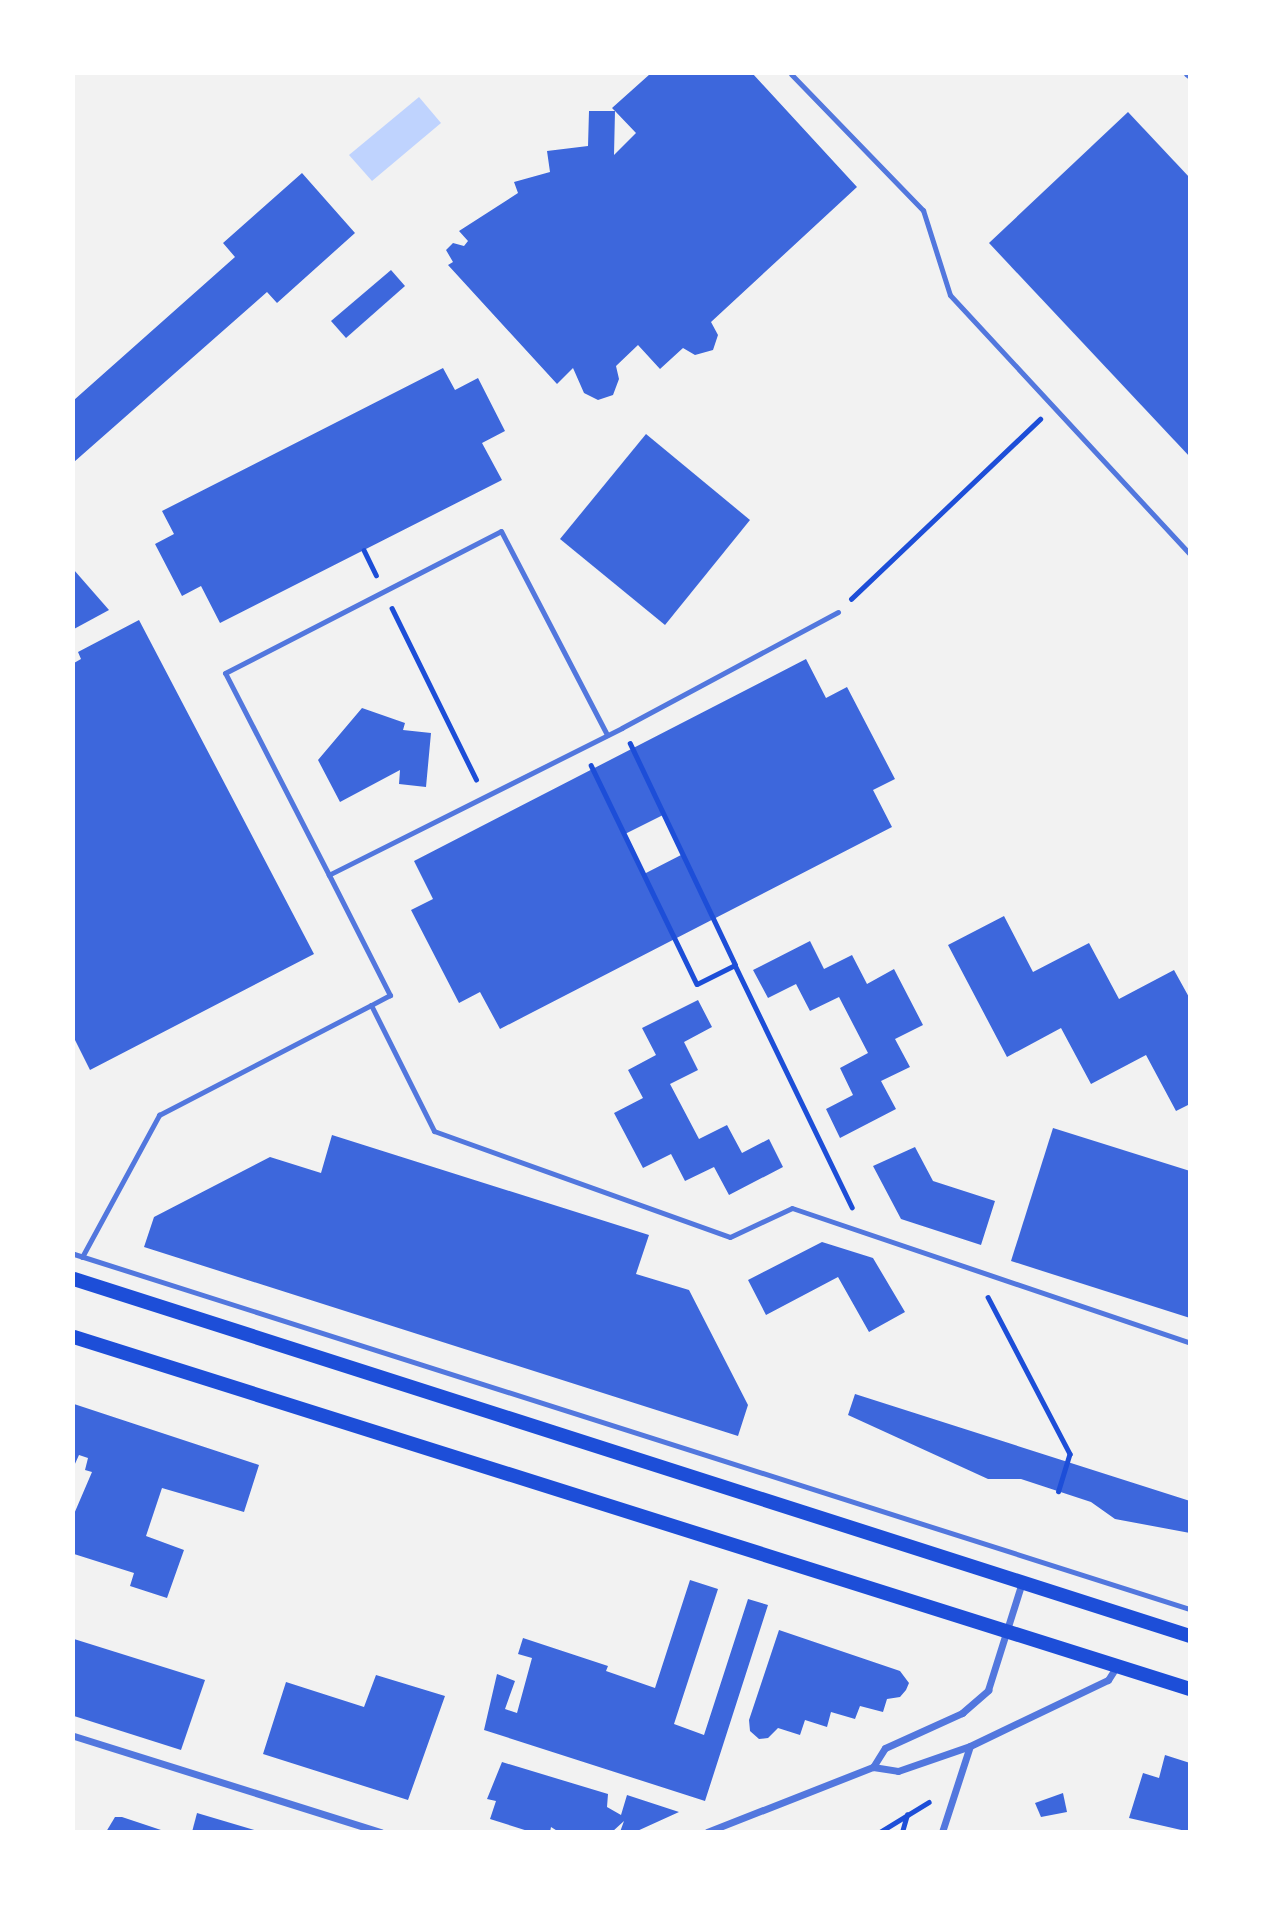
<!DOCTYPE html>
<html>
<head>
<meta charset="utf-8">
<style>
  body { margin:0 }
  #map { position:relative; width:1263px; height:1905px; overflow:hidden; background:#f2f2f2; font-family:Jost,sans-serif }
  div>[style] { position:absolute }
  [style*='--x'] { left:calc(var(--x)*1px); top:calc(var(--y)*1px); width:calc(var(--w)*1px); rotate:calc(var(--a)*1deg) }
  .water>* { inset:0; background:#bfd3fe }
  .building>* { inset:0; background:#3d67dc }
  .path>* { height:4.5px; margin:-2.25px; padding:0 2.25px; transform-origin:2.25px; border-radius:2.25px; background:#1d4ed8 }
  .service>* { height:5px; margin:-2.5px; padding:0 2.5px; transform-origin:2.5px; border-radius:2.5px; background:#5277de }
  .minor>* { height:7px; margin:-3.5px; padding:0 3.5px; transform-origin:3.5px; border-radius:3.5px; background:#5277de }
  .secondary>* { height:14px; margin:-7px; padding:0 7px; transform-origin:7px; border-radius:7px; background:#1d4ed8 }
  span { translate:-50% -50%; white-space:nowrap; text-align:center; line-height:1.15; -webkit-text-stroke:6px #fff; paint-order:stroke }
  .frame { position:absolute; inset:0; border:75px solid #fff; pointer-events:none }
</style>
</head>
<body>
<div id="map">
  <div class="water">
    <div style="clip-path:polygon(419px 97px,441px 123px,372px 181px,349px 155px)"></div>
  </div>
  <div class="building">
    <div style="clip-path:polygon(evenodd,650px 74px,753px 74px,857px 187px,711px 322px,718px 335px,713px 350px,695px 355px,683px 348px,660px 369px,638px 345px,616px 366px,619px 379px,613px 395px,598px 400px,584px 393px,573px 368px,557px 384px,448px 265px,453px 262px,446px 250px,453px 243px,464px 246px,468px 241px,459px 231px,518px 193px,514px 182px,550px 172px,547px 151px,588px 146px,589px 111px,615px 111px,612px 108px,650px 74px,615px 111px,636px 133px,614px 155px,615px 111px)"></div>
    <div style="clip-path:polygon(1128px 112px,1190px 178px,1190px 457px,989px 243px)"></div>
    <div style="clip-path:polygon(302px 173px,355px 233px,277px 303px,267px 292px,74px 462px,74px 400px,235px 257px,223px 243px)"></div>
    <div style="clip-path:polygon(391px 270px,405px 286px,346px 338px,331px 321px)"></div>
    <div style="clip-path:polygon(443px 368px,455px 390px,478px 378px,505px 431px,482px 443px,502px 480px,220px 623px,201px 586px,182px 596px,155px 544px,174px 534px,162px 511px)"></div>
    <div style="clip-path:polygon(646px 434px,750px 520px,665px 625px,560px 539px)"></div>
    <div style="clip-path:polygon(74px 570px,109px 610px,74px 629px)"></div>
    <div style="clip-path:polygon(139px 620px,314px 954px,90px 1070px,74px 1038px,74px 663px,81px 659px,78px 652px)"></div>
    <div style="clip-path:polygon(evenodd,806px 659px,826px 698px,847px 687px,895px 779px,873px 790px,892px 827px,500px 1029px,480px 992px,459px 1003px,411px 910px,433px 899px,414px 861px,806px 659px,663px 815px,683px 854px,644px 874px,623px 835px,663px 815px)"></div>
    <div style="clip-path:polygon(362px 708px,405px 723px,403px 730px,431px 733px,426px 787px,399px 784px,400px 770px,340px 802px,318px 760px)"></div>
    <div style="clip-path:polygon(1004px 916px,1033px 972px,1089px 943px,1119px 999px,1174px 970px,1190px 999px,1190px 1104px,1176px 1111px,1146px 1055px,1091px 1084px,1061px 1028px,1007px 1057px,948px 945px)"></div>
    <div style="clip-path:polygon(810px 941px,824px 969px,852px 955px,867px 984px,894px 969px,923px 1025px,895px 1039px,910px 1067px,881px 1081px,896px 1109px,840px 1138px,826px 1109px,853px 1095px,840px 1068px,868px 1053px,839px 997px,810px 1011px,796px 984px,768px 998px,753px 970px)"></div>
    <div style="clip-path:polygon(698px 1000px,712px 1027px,684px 1042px,698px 1070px,670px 1084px,699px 1139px,727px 1125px,742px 1153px,769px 1139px,783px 1167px,729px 1195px,714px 1167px,685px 1181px,671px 1154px,643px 1168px,614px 1113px,643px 1098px,628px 1070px,656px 1055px,642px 1028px)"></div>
    <div style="clip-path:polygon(1053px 1128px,1190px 1171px,1190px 1318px,1011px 1261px)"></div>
    <div style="clip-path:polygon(332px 1135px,649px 1235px,636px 1274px,689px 1290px,748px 1405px,738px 1436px,144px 1247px,154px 1217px,270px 1157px,321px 1173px)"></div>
    <div style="clip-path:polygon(915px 1147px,933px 1181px,995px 1201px,981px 1245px,901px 1219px,873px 1166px)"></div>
    <div style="clip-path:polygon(822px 1242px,873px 1258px,905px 1312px,869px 1332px,838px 1277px,766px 1315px,748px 1280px)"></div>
    <div style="clip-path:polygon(855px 1394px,1190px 1501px,1190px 1533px,1115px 1519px,1091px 1502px,1021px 1479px,988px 1479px,848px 1415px)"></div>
    <div style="clip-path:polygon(74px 1404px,259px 1465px,244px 1512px,162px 1488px,146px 1536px,184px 1550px,167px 1598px,130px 1586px,134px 1573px,74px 1554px,74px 1514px,92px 1472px,85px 1470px,88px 1458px,79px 1455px,74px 1466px)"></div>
    <div style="clip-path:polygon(690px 1580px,718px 1589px,674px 1724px,704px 1735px,748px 1599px,768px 1605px,705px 1801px,484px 1730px,497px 1674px,515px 1681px,505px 1709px,517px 1713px,532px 1658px,518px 1654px,523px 1638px,608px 1666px,606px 1671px,655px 1688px)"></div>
    <div style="clip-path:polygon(779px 1630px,900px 1671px,909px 1683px,906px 1690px,900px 1697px,887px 1699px,883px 1712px,860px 1706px,855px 1719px,831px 1712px,827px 1727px,805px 1720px,800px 1735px,778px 1728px,768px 1738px,759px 1739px,750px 1731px,749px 1720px)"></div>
    <div style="clip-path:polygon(74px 1639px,205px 1680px,181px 1750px,74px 1716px)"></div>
    <div style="clip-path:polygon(376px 1675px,445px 1696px,408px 1800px,263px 1754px,286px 1682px,364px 1707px)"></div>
    <div style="clip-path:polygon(1165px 1755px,1190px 1763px,1190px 1832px,1129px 1818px,1143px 1773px,1159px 1778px)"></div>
    <div style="clip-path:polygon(502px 1762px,608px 1794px,607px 1807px,621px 1815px,627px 1795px,679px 1812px,635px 1832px,620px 1832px,624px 1821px,612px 1832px,559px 1832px,551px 1827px,550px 1832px,531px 1832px,490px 1819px,496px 1801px,487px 1799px)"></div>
    <div style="clip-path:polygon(1063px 1793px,1067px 1812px,1041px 1817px,1035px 1803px)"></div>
    <div style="clip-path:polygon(197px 1813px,258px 1831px,258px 1832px,192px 1832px)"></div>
    <div style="clip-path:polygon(115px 1817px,122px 1817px,167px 1832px,106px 1832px)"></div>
  </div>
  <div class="path">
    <div style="--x:364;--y:550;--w:28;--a:64"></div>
    <div style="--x:851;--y:599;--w:261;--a:-43.6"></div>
    <div style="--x:392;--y:608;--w:191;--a:63.8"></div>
    <div style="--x:591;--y:765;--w:243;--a:64.2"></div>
    <div style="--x:697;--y:984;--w:42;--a:-26.6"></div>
    <div style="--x:735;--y:965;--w:245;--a:-115.4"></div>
    <div style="--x:735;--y:965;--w:269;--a:64.2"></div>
    <div style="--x:988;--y:1297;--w:177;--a:62.4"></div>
    <div style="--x:1070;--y:1454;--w:39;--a:107"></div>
    <div style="--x:880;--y:1832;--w:57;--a:-31.5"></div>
    <div style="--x:902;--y:1832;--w:18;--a:-74"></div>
  </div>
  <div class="service">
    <div style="--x:791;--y:74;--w:190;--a:45.9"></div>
    <div style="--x:923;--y:210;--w:89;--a:72.4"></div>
    <div style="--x:950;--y:295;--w:353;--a:47.2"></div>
    <div style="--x:1186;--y:74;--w:5;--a:37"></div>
    <div style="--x:838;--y:612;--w:245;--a:151.8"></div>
    <div style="--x:622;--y:728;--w:328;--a:153.4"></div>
    <div style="--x:329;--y:875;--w:135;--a:63.1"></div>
    <div style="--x:390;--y:995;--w:21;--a:152"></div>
    <div style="--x:371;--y:1005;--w:141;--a:63.4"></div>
    <div style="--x:434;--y:1131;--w:314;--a:19.7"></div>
    <div style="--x:730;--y:1237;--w:68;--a:-25.1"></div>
    <div style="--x:792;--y:1208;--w:420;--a:18.7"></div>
    <div style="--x:329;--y:875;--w:227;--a:-117.2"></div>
    <div style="--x:225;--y:673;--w:310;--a:-27.2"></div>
    <div style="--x:501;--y:531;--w:230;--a:62.5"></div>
    <div style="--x:74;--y:1254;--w:1171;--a:17.65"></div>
    <div style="--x:82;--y:1257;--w:162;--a:-61.5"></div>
    <div style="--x:159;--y:1115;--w:239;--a:-27.4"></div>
  </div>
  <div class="minor">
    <div style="--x:74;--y:1736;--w:322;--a:17.4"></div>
    <div style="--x:873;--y:1767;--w:22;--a:-58"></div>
    <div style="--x:885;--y:1748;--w:85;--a:-24.4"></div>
    <div style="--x:962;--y:1713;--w:35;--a:-41"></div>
    <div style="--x:988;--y:1690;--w:113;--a:-72.5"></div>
    <div style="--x:707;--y:1832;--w:178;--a:-21.4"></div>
    <div style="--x:873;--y:1767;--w:25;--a:9"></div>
    <div style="--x:898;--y:1771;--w:76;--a:-19.1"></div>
    <div style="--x:970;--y:1746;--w:153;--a:-25.6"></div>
    <div style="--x:1108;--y:1680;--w:15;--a:-58"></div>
    <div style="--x:942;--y:1832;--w:90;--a:-72"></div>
  </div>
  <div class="secondary">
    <div style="--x:74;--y:1279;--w:1172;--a:17.74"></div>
    <div style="--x:74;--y:1337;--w:1170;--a:17.51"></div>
  </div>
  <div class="frame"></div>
</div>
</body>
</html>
